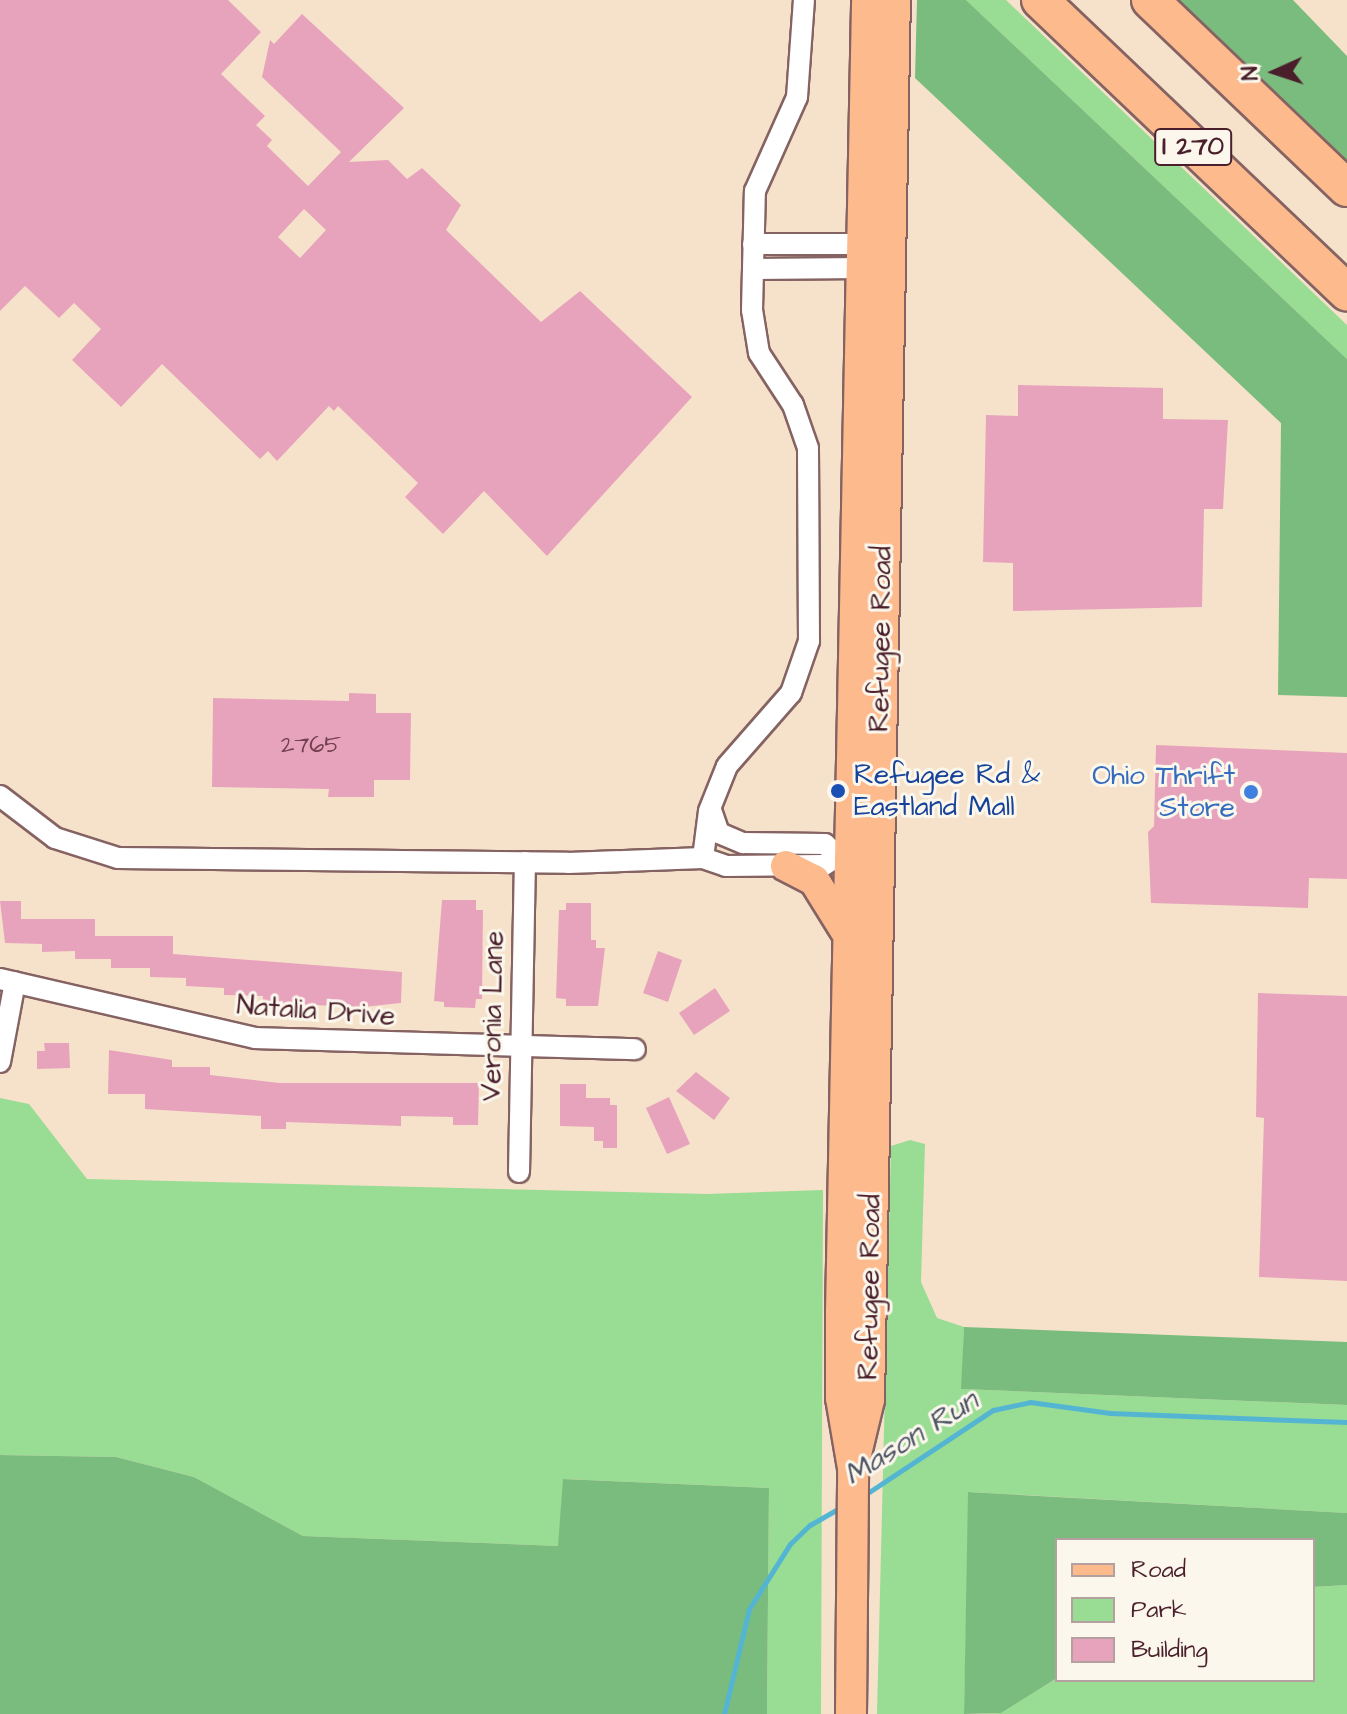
<!DOCTYPE html>
<html>
<head>
<meta charset="utf-8">
<style>
  body { margin:0 }
  #map { position:relative; width:1347px; height:1714px; overflow:hidden; background:#f6e2ca; font-family:"Architects Daughter",sans-serif }
  div>[style] { position:absolute }
  [style*='--x'] { left:calc(var(--x)*1px); top:calc(var(--y)*1px); width:calc(var(--w)*1px); rotate:calc(var(--a)*1deg) }
  .green>* { inset:0; background:#99dc93 }
  .forest>* { inset:0; background:#7abc7d }
  .stream>* { height:5px; margin:-2.5px; padding:0 2.5px; transform-origin:2.5px; border-radius:2.5px; background:#54b5d2 }
  .building>* { inset:0; background:#e8a3bc }
  .roads { filter:drop-shadow(2px 0 #866363) drop-shadow(-2px 0 #866363) drop-shadow(0 2px #866363) drop-shadow(0 -2px #866363) }
  .minor>* { height:20px; margin:-10px; padding:0 10px; transform-origin:10px; border-radius:10px; background:#fff }
  .primary>* { height:30px; margin:-15px; padding:0 15px; transform-origin:15px; border-radius:15px; background:#fcba8d }
  .motorway>* { height:36px; margin:-18px; padding:0 18px; transform-origin:18px; border-radius:18px; background:#fcba8d }
  .dots>* { width:22px; height:22px; translate:-50% -50%; box-sizing:border-box; border:4px solid #fbf7ec; border-radius:50% }
  span { translate:-50% -50%; white-space:nowrap; text-align:center; line-height:1.15; -webkit-text-stroke:6px #fbf7ec; paint-order:stroke }
  .number-label { font-size:24px; color:#72404f }
  .number-label span { -webkit-text-stroke-width:0 }
  .shield-label span { padding:2px 6px; background:#fbf7ec; border:2px solid; border-radius:6px; -webkit-text-stroke-width:0 }
  .shield-label { font-size:26px; color:#4a1f2b; font-weight:700 }
  .street-label { font-size:28px; color:#4a1f2b }
  .transit-label { font-size:28px; color:#164399 }
  .left { translate:0 -50%; text-align:left }
  .shop-label { font-size:28px; color:#366cbe }
  .right { translate:-100% -50%; text-align:right }
  .water-label { font-size:30px; color:#4e5465; font-style:italic }
  .legend { position:absolute; left:1055px; top:1538px; width:260px; height:144px; box-sizing:border-box; background:#fbf7ec; border:2px solid #b4a19f; margin:0; padding:10px 14px; list-style:none; font-size:24px; color:#4a1f2b }
  .legend li { display:flex; align-items:center; gap:16px; height:40px }
  .legend b { width:40px; border:2px solid #b4a19f }
  .north { position:absolute; left:1235px; top:32px; width:80px; height:80px; -webkit-text-stroke:6px #fbf7ec; paint-order:stroke; rotate:267deg; font-size:22px; font-weight:700; line-height:32px; text-align:center; color:#4a1f2b }
  .north::after { content:''; display:block; margin:auto; width:28px; height:36px; background:#4a1f2b; clip-path:polygon(50% 0,100% 100%,50% 72%,0 100%) }
</style>
</head>
<body>
<div id="map">
  <div class="green">
    <div style="clip-path:polygon(966px 0,1006px 0,1347px 325px,1347px 359px)"></div>
    <div style="clip-path:polygon(0 1098px,29px 1104px,87px 1179px,707px 1194px,823px 1190px,821px 1714px,767px 1714px,769px 1488px,564px 1479px,559px 1546px,303px 1536px,194px 1477px,116px 1457px,0 1455px)"></div>
    <div style="clip-path:polygon(910px 1140px,925px 1144px,921px 1282px,937px 1318px,964px 1327px,962px 1389px,1347px 1405px,1347px 1513px,969px 1492px,964px 1714px,877px 1714px,891px 1146px)"></div>
    <div style="clip-path:polygon(1347px 1585px,1347px 1714px,973px 1714px,1001px 1713px,1057px 1678px,1313px 1680px,1313px 1587px)"></div>
  </div>
  <div class="forest">
    <div style="clip-path:polygon(917px 0,966px 0,1347px 359px,1347px 697px,1278px 695px,1281px 423px,915px 78px)"></div>
    <div style="clip-path:polygon(1178px 0,1293px 0,1347px 56px,1347px 160px)"></div>
    <div style="clip-path:polygon(964px 1327px,1347px 1342px,1347px 1405px,961px 1389px)"></div>
    <div style="clip-path:polygon(0 1455px,116px 1457px,194px 1477px,303px 1536px,558px 1546px,563px 1479px,769px 1488px,767px 1714px,0 1714px)"></div>
    <div style="clip-path:polygon(968px 1492px,1347px 1513px,1347px 1585px,1313px 1587px,1313px 1540px,1057px 1540px,1057px 1678px,1001px 1713px,964px 1714px)"></div>
  </div>
  <div class="stream">
    <div style="--x:863;--y:1496;--w:156;--a:-33.5"></div>
    <div style="--x:993;--y:1410;--w:38;--a:-12"></div>
    <div style="--x:1030;--y:1402;--w:81;--a:7.8"></div>
    <div style="--x:1110;--y:1413;--w:237;--a:2.2"></div>
    <div style="--x:724;--y:1714;--w:108;--a:-76.6"></div>
    <div style="--x:749;--y:1609;--w:77;--a:-57.8"></div>
    <div style="--x:790;--y:1544;--w:28;--a:-44"></div>
    <div style="--x:810;--y:1525;--w:38;--a:-30"></div>
  </div>
  <div class="building">
    <div style="clip-path:polygon(evenodd,0 0,228px 0,261px 32px,221px 74px,265px 116px,256px 125px,272px 140px,267px 146px,308px 186px,341px 152px,262px 77px,270px 40px,274px 44px,302px 14px,404px 108px,349px 162px,388px 160px,407px 179px,422px 168px,461px 205px,446px 230px,541px 322px,580px 291px,692px 397px,547px 556px,484px 491px,443px 534px,405px 497px,418px 483px,338px 406px,334px 411px,329px 406px,277px 461px,268px 451px,260px 459px,162px 364px,121px 407px,72px 360px,101px 329px,74px 303px,59px 318px,25px 286px,0 311px,0 0,304px 209px,326px 230px,300px 258px,278px 237px,304px 209px)"></div>
    <div style="clip-path:polygon(1018px 385px,1163px 388px,1163px 419px,1228px 420px,1223px 509px,1204px 509px,1202px 607px,1013px 611px,1013px 563px,983px 562px,986px 415px,1018px 416px)"></div>
    <div style="clip-path:polygon(349px 693px,376px 694px,376px 713px,411px 713px,410px 780px,374px 780px,374px 797px,328px 797px,329px 789px,212px 787px,213px 698px,349px 701px)"></div>
    <div style="clip-path:polygon(1156px 745px,1347px 753px,1347px 879px,1309px 878px,1308px 908px,1151px 903px,1148px 832px,1154px 826px)"></div>
    <div style="clip-path:polygon(442px 900px,476px 900px,476px 910px,483px 910px,482px 999px,476px 999px,475px 1008px,444px 1007px,444px 1002px,434px 1001px)"></div>
    <div style="clip-path:polygon(0 901px,21px 901px,21px 919px,95px 919px,95px 936px,173px 936px,173px 954px,402px 972px,401px 1003px,363px 1007px,263px 1003px,263px 996px,224px 995px,224px 988px,186px 986px,186px 978px,150px 977px,150px 968px,111px 968px,111px 959px,75px 959px,75px 951px,42px 952px,42px 944px,5px 943px)"></div>
    <div style="clip-path:polygon(566px 903px,591px 903px,591px 940px,596px 940px,596px 948px,605px 948px,598px 1006px,566px 1006px,566px 999px,556px 998px,559px 910px,566px 910px)"></div>
    <div style="clip-path:polygon(658px 951px,682px 960px,668px 1002px,643px 993px)"></div>
    <div style="clip-path:polygon(715px 988px,730px 1011px,694px 1035px,679px 1013px)"></div>
    <div style="clip-path:polygon(1258px 993px,1347px 996px,1347px 1281px,1259px 1277px,1264px 1118px,1256px 1117px)"></div>
    <div style="clip-path:polygon(44px 1043px,69px 1043px,70px 1068px,37px 1069px,37px 1051px,45px 1051px)"></div>
    <div style="clip-path:polygon(109px 1050px,172px 1060px,172px 1067px,210px 1067px,210px 1075px,279px 1083px,479px 1083px,478px 1125px,453px 1125px,453px 1117px,401px 1116px,401px 1126px,286px 1122px,286px 1129px,261px 1129px,261px 1116px,145px 1109px,145px 1094px,108px 1094px)"></div>
    <div style="clip-path:polygon(696px 1072px,730px 1098px,714px 1120px,676px 1091px)"></div>
    <div style="clip-path:polygon(560px 1084px,586px 1084px,586px 1098px,610px 1098px,610px 1105px,617px 1105px,617px 1148px,603px 1148px,603px 1141px,594px 1141px,594px 1127px,560px 1126px)"></div>
    <div style="clip-path:polygon(669px 1097px,690px 1144px,667px 1154px,646px 1108px)"></div>
  </div>
  <div class="roads">
    <div class="minor">
      <div style="--x:753;--y:244;--w:109;--a:0"></div>
      <div style="--x:753;--y:269;--w:109;--a:-0.5"></div>
      <div style="--x:0;--y:796;--w:69;--a:37.4"></div>
      <div style="--x:55;--y:838;--w:66;--a:17.6"></div>
      <div style="--x:118;--y:858;--w:450;--a:0.6"></div>
      <div style="--x:568;--y:863;--w:135;--a:-2.1"></div>
      <div style="--x:703;--y:858;--w:24;--a:19"></div>
      <div style="--x:726;--y:866;--w:98;--a:-0.6"></div>
      <div style="--x:824;--y:865;--w:17;--a:-33"></div>
      <div style="--x:838;--y:856;--w:23;--a:0"></div>
      <div style="--x:711;--y:810;--w:24;--a:71"></div>
      <div style="--x:719;--y:833;--w:26;--a:23"></div>
      <div style="--x:743;--y:843;--w:82;--a:0.7"></div>
      <div style="--x:825;--y:844;--w:18;--a:43"></div>
      <div style="--x:703;--y:858;--w:47;--a:-82.7"></div>
      <div style="--x:709;--y:811;--w:48;--a:-68.2"></div>
      <div style="--x:727;--y:766;--w:97;--a:-48.8"></div>
      <div style="--x:791;--y:693;--w:55;--a:-70.9"></div>
      <div style="--x:809;--y:641;--w:193;--a:-90.3"></div>
      <div style="--x:808;--y:448;--w:46;--a:-109.2"></div>
      <div style="--x:793;--y:405;--w:62;--a:-123.2"></div>
      <div style="--x:759;--y:353;--w:44;--a:-99.2"></div>
      <div style="--x:752;--y:310;--w:119;--a:-88.6"></div>
      <div style="--x:755;--y:191;--w:103;--a:-65.9"></div>
      <div style="--x:797;--y:97;--w:97;--a:-85.9"></div>
      <div style="--x:0;--y:979;--w:262;--a:13"></div>
      <div style="--x:255;--y:1038;--w:380;--a:1.7"></div>
      <div style="--x:0;--y:1062;--w:81;--a:-79.4"></div>
      <div style="--x:519;--y:1172;--w:310;--a:-88.9"></div>
    </div>
    <div class="primary">
      <div style="--x:786;--y:866;--w:31;--a:27"></div>
      <div style="--x:814;--y:880;--w:59;--a:58.2"></div>
      <div style="--x:856;--y:1454;--w:56;--a:-76.5"></div>
      <div style="--x:869;--y:1400;--w:1400;--a:-88.94"></div>
      <div style="--x:851;--y:1714;--w:246;--a:-89.5"></div>
      <div style="--x:853;--y:1468;--w:71;--a:-99.7"></div>
      <div style="--x:841;--y:1398;--w:86;--a:-90"></div>
      <div style="--x:841;--y:1312;--w:1312;--a:-88.86"></div>
    </div>
    <div class="motorway">
      <div style="--x:1040;--y:0;--w:424;--a:43.6"></div>
      <div style="--x:1150;--y:0;--w:272;--a:43.7"></div>
    </div>
  </div>
  <div class="dots">
    <div style="left:838px;top:791px;background:#1a4fb4"></div>
    <div style="left:1251px;top:792px;background:#3f7fe0"></div>
  </div>
  <div class="number-label">
    <span style="left:311px;top:746px">2765</span>
  </div>
  <div class="shield-label">
    <span style="left:1193px;top:147px">I 270</span>
  </div>
  <div class="street-label">
    <span style="left:881px;top:639px;rotate:-89deg">Refugee Road</span>
    <span style="left:316px;top:1011px;rotate:4deg">Natalia Drive</span>
    <span style="left:493px;top:1016px;rotate:-89deg">Veronia Lane</span>
    <span style="left:870px;top:1287px;rotate:-89deg">Refugee Road</span>
  </div>
  <div class="transit-label">
    <span class="left" style="left:854px;top:791px">Refugee Rd &amp;<br>Eastland Mall</span>
  </div>
  <div class="shop-label">
    <span class="right" style="left:1235px;top:792px">Ohio Thrift<br>Store</span>
  </div>
  <div class="water-label">
    <span style="left:911px;top:1438px;rotate:-32deg">Mason Run</span>
  </div>
  <ul class="legend">
  <li><b style="height:10px;background:#fcba8d"></b>Road</li>
  <li><b style="height:22px;background:#99dc93"></b>Park</li>
  <li><b style="height:22px;background:#e8a3bc"></b>Building</li>
  </ul>
  <div class="north">N</div>
</div>
</body>
</html>
